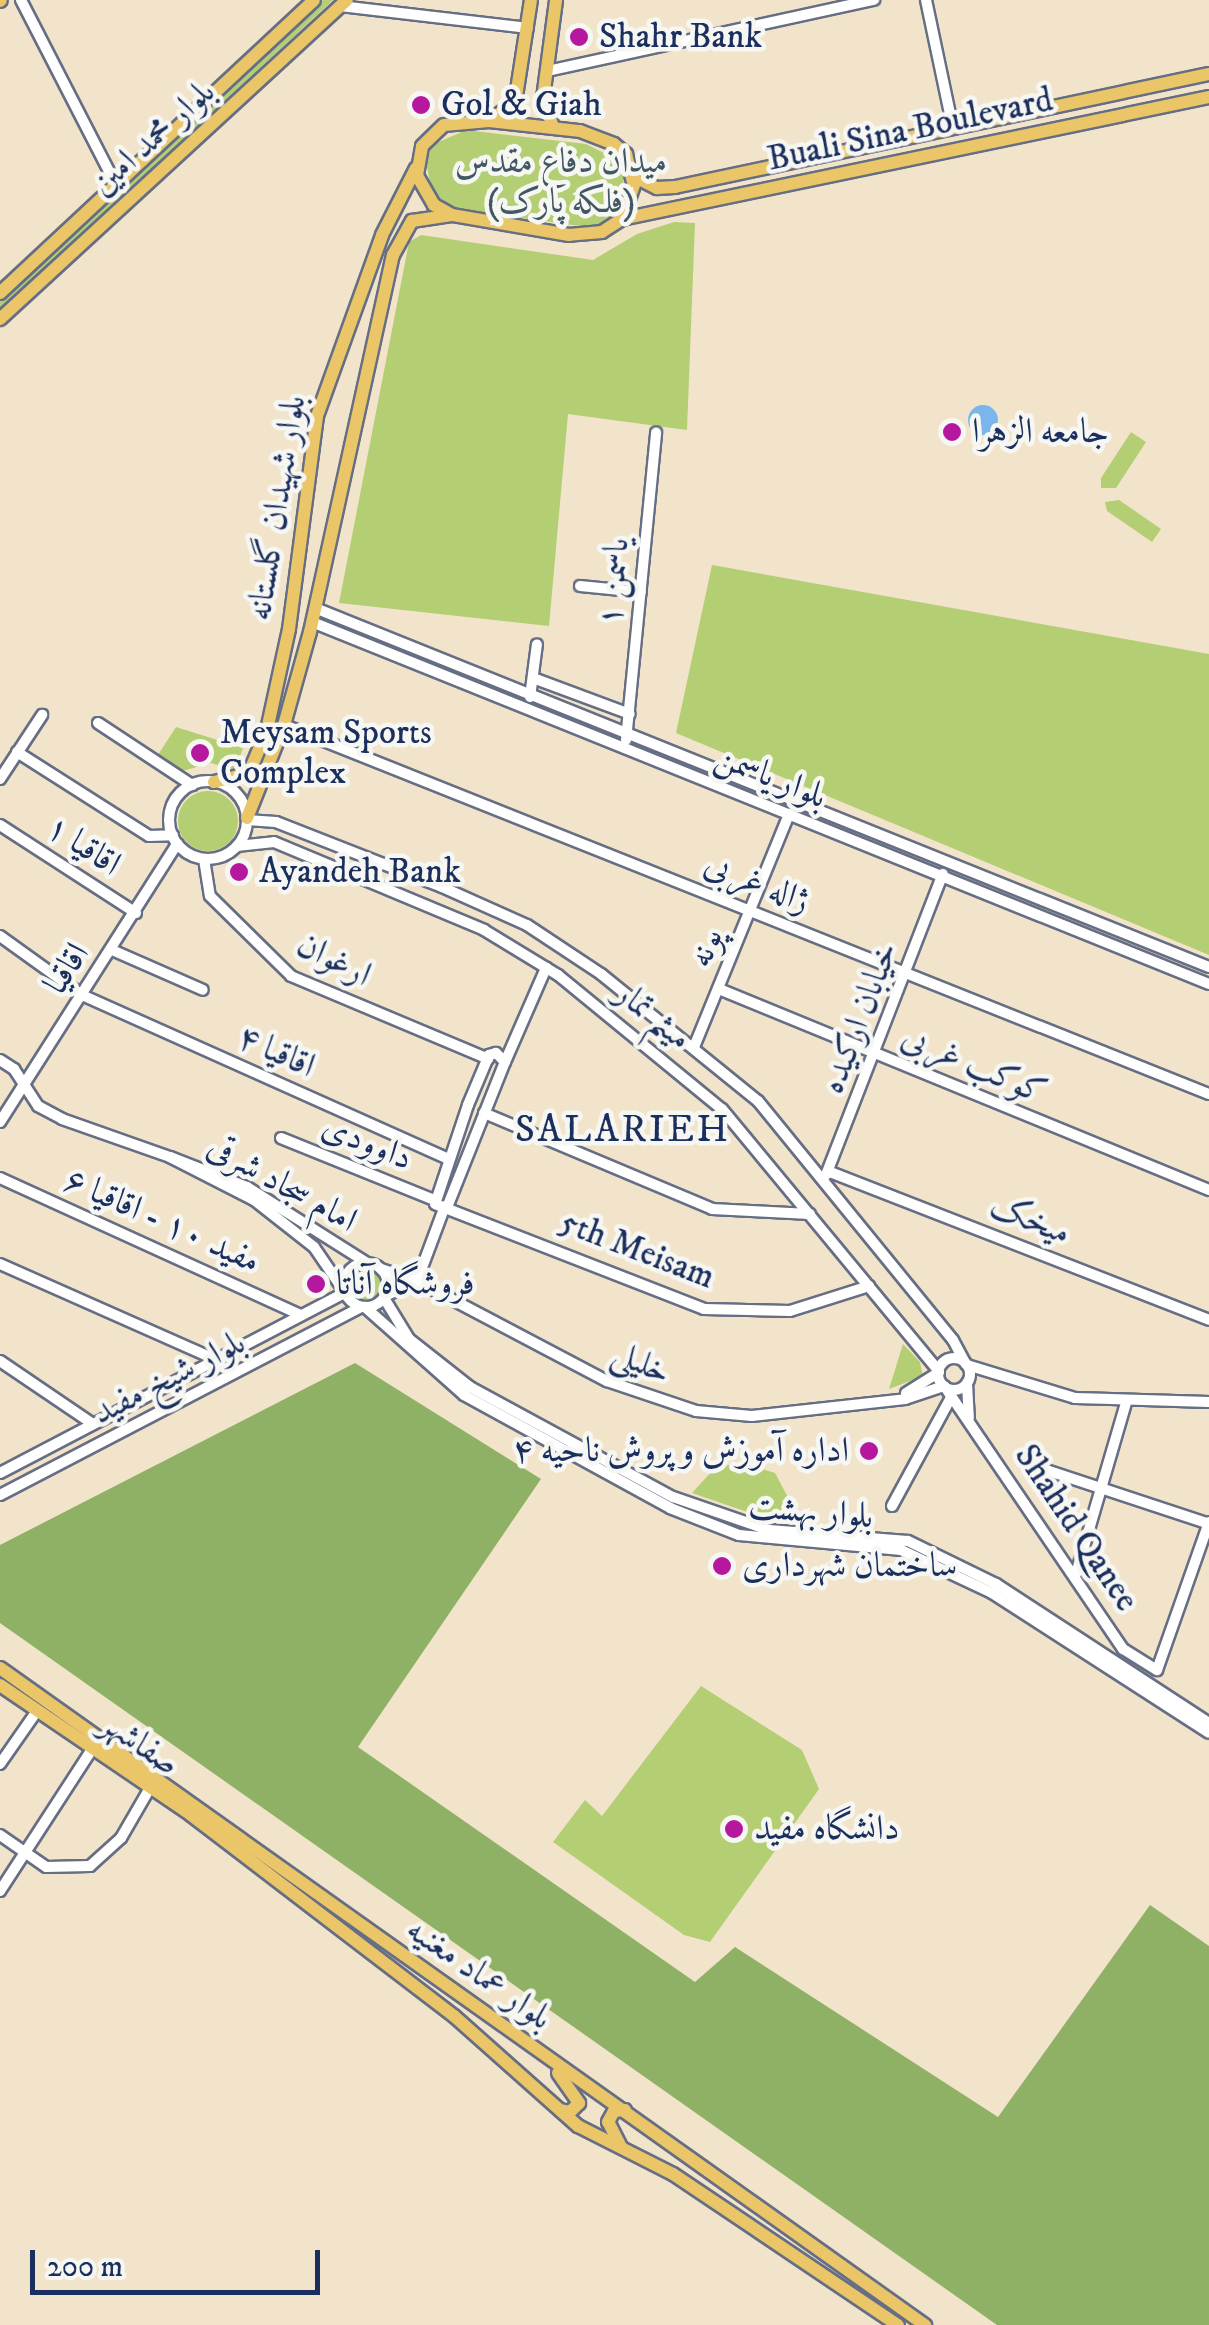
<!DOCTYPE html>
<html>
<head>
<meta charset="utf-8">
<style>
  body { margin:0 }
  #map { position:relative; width:1209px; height:2325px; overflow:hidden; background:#f1e4ca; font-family:"IM FELL DW Pica",Amiri,serif }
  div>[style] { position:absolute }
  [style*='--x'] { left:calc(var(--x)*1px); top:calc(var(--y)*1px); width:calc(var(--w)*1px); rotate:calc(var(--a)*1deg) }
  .green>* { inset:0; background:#b4ce73 }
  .round { border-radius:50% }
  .forest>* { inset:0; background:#8fb165 }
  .water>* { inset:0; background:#7ab6ec }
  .roads { filter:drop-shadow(2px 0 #666e84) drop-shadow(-2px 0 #666e84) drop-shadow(0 2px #666e84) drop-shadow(0 -2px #666e84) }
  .minor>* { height:10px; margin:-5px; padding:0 5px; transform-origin:5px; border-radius:5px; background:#fff }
  .minor>.ring { margin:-5px; padding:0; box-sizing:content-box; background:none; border:10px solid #fff; border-radius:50% }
  .major>* { height:12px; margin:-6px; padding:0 6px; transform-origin:6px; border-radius:6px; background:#eac669 }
  .dots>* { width:28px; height:28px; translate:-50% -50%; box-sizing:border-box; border:5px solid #f6f6f2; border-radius:50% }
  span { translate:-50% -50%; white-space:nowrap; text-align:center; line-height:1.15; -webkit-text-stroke:9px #f6f6f2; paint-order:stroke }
  .poi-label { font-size:35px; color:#1b2f5e }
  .left { translate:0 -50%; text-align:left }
  .right { translate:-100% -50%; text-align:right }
  .street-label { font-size:35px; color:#1b2f5e }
  .park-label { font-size:35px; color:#415763 }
  .neighbourhood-label { font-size:38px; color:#1b2f5e; letter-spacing:2.5px }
  .scale { position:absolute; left:30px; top:2250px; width:290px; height:45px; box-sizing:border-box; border:5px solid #1b2f5e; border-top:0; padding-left:12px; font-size:30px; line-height:35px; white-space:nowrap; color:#1b2f5e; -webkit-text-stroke:8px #f6f6f2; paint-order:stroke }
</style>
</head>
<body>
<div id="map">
  <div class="green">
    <div style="clip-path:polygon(323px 0,333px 0,0 309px,0 298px)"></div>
    <div style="clip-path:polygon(466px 130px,586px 144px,610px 156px,625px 172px,619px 212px,595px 228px,454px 209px,432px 192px,426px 162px,432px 145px)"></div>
    <div style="clip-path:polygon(674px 222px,695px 223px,687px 430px,568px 414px,549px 626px,339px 603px,409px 242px,421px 235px,593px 260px,637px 234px)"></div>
    <div style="clip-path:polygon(1131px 432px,1146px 442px,1116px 488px,1101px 488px,1101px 478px)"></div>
    <div style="clip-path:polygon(1119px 500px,1161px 529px,1152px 542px,1107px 511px,1105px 502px)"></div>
    <div style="clip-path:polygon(712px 565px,1209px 654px,1209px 955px,676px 733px)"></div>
    <div style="clip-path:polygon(176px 727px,243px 748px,235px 771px,211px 763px,179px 772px,156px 758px)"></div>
    <div class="round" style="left:178px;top:791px;width:60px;height:60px"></div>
    <div class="round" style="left:350px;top:1269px;width:32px;height:32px"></div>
    <div style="clip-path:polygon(903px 1344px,920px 1362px,923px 1376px,889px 1389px)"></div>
    <div style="clip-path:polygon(739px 1462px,775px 1473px,800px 1520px,753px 1514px,692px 1493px,714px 1469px)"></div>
    <div style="clip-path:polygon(701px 1686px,802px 1750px,819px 1789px,710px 1942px,684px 1935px,553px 1842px,585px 1800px,602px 1816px)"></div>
  </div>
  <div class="forest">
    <div style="clip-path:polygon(355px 1363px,541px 1479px,358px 1747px,695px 1982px,735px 1947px,998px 2117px,1150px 1905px,1209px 1946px,1209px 2325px,997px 2325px,0 1623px,0 1545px)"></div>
  </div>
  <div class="water">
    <div class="round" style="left:968px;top:405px;width:30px;height:30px"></div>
  </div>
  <div class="roads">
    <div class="minor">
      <div style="--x:21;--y:0;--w:208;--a:62.8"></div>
      <div style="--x:926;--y:0;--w:131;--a:78.1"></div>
      <div style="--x:341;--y:6;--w:188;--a:6.7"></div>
      <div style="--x:547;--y:71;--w:335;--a:-12.3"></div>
      <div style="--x:580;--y:586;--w:61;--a:5.6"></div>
      <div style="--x:315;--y:608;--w:963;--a:21.88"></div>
      <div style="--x:312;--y:622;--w:967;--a:21.98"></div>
      <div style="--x:533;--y:678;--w:103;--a:20.4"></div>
      <div style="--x:530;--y:697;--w:53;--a:-82.5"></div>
      <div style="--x:98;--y:723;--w:113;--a:33.4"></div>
      <div style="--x:284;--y:725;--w:996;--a:21.75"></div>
      <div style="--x:626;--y:740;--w:309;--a:-84.4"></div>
      <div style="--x:17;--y:752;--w:156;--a:32.5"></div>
      <div style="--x:149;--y:836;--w:24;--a:-2"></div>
      <div style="--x:0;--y:779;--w:77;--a:-56.7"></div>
      <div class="ring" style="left:169px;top:781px;width:68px;height:68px"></div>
      <div style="--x:247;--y:820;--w:29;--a:4"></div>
      <div style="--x:276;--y:822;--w:178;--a:21.4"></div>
      <div style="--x:442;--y:887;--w:93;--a:24.1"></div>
      <div style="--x:527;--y:925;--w:89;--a:33.5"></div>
      <div style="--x:601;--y:974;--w:202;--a:39"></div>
      <div style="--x:758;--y:1101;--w:308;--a:50.8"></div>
      <div style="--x:953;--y:1340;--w:27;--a:62"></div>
      <div style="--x:0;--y:825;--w:162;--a:32.9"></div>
      <div style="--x:237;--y:846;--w:37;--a:-6"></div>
      <div style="--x:274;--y:842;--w:228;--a:22.7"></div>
      <div style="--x:484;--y:930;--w:87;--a:31.3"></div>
      <div style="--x:558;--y:975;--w:212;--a:39.3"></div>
      <div style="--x:722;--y:1109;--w:340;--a:50.4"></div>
      <div style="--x:204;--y:859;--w:37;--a:81"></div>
      <div style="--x:210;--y:896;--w:114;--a:44.6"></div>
      <div style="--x:291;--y:976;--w:214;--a:22.8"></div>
      <div style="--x:0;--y:936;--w:101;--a:35.7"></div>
      <div style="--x:82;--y:995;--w:400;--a:24.1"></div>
      <div style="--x:112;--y:950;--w:99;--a:23.7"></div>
      <div style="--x:719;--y:989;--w:530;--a:22.3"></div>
      <div style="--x:694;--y:1047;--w:252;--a:-67.8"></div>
      <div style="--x:0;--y:1060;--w:17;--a:33"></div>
      <div style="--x:14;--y:1069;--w:44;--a:57"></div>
      <div style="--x:38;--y:1106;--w:27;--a:28"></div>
      <div style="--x:62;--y:1119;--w:114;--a:19.4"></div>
      <div style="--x:505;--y:1062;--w:103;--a:-66.4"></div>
      <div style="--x:484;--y:1113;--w:247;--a:22.8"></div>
      <div style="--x:712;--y:1209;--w:98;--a:2.9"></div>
      <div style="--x:0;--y:1122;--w:330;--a:-57.5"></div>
      <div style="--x:281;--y:1138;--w:163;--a:22"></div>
      <div style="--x:830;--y:1172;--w:407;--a:21.3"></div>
      <div style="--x:826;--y:1175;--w:323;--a:-68.8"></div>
      <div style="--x:0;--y:1178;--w:331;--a:24.5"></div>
      <div style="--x:448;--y:1205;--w:154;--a:-68.3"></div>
      <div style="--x:505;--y:1062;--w:13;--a:-135"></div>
      <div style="--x:496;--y:1053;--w:7;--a:164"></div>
      <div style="--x:489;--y:1055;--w:54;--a:112.8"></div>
      <div style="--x:468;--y:1105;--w:104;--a:108.4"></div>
      <div style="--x:435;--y:1204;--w:289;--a:21.3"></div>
      <div style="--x:704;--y:1309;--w:86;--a:1.3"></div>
      <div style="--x:790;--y:1311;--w:83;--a:-17.6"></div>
      <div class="ring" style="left:344px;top:1263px;width:34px;height:34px"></div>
      <div style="--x:0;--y:1264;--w:237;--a:23.9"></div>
      <div style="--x:381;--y:1269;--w:38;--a:18"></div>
      <div style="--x:417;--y:1281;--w:215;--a:27.8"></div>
      <div style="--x:607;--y:1381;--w:94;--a:18.6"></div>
      <div style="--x:696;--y:1411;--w:56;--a:5.1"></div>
      <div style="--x:752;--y:1416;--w:154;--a:-6.3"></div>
      <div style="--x:905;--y:1399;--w:41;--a:-18.4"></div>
      <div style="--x:344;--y:1291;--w:53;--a:-124.3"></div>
      <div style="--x:314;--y:1247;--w:76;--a:-141.9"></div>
      <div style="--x:254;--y:1200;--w:94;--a:-152.9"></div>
      <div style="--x:170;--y:1157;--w:83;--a:21.3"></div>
      <div style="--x:247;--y:1187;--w:142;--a:32.3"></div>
      <div style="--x:385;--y:1296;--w:35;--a:-25"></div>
      <div style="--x:417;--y:1281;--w:80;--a:-69.5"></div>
      <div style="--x:384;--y:1298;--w:48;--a:58.6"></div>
      <div style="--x:409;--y:1339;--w:78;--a:38.2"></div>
      <div style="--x:470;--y:1387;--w:231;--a:28.5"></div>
      <div style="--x:673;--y:1497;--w:102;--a:19"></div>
      <div style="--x:769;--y:1530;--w:139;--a:4.5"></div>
      <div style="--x:908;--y:1541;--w:98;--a:26"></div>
      <div style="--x:996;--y:1584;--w:254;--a:33.1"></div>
      <div style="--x:365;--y:1307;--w:132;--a:41.6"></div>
      <div style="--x:464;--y:1395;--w:235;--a:28.7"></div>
      <div style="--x:670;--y:1508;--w:74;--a:21.4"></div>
      <div style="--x:739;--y:1535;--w:163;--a:5.3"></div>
      <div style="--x:901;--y:1550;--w:101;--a:25.3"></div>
      <div style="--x:992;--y:1593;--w:258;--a:32.8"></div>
      <div class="ring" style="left:938px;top:1358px;width:22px;height:22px"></div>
      <div style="--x:0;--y:1361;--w:112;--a:34.1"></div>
      <div style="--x:967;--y:1365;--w:113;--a:17"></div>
      <div style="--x:1075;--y:1398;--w:134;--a:1.7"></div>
      <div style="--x:967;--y:1383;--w:35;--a:87"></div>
      <div style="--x:945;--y:1387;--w:317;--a:55.8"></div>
      <div style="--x:1123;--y:1649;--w:40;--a:32"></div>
      <div style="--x:906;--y:1393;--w:39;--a:-32"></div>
      <div style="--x:1037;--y:1467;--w:181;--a:18.3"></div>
      <div style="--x:0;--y:1473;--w:389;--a:-27.6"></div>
      <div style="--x:0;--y:1495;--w:407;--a:-27.5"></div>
      <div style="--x:892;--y:1506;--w:122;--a:-61.5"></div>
      <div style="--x:1076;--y:1574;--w:178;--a:-73.7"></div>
      <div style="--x:1157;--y:1670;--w:157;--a:-70.6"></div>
      <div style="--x:0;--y:1764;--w:65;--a:-55.1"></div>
      <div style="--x:0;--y:1835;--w:56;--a:34.8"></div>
      <div style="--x:46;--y:1867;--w:44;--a:-1.3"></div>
      <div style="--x:90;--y:1866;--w:42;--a:-42.1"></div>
      <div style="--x:121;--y:1838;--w:58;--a:-59.9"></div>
      <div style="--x:0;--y:1891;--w:171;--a:-57"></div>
    </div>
    <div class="major">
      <div style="--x:0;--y:1;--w:1;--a:-45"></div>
      <div style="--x:489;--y:121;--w:92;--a:6.3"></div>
      <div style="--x:580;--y:131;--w:36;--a:21"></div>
      <div style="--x:614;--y:144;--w:16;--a:40"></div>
      <div style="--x:626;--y:154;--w:32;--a:76"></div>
      <div style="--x:634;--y:185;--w:36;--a:109"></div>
      <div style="--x:622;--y:219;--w:24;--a:147"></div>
      <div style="--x:602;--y:232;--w:33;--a:175"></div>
      <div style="--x:569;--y:235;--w:119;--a:-170.3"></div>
      <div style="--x:452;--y:215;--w:21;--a:-151"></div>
      <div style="--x:434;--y:205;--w:34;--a:-120"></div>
      <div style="--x:417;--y:175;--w:29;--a:-80"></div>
      <div style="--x:422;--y:146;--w:30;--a:-44"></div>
      <div style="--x:444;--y:125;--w:45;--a:-5.1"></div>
      <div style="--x:489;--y:121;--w:32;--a:-35"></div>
      <div style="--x:515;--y:103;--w:104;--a:-81.2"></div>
      <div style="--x:553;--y:127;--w:31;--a:-109"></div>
      <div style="--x:543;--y:98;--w:99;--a:-82.4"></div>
      <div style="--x:633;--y:176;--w:27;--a:27"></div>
      <div style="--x:657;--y:188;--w:18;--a:-3"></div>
      <div style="--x:675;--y:187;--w:546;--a:-11.95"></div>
      <div style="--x:622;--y:219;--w:600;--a:-11.74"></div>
      <div style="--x:0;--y:293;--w:429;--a:-43"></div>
      <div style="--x:0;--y:319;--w:471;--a:-42.6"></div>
      <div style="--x:214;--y:782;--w:36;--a:-14"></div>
      <div style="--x:249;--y:773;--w:47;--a:-67.3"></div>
      <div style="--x:267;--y:730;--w:103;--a:-77.7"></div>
      <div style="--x:289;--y:629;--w:215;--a:-82.5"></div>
      <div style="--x:317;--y:416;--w:192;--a:-70.2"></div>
      <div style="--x:382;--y:235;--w:75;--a:-63.1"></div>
      <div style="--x:247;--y:818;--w:100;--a:-68.3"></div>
      <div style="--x:284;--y:725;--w:97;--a:-74.4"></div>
      <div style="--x:310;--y:632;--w:386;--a:-77.6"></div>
      <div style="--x:393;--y:255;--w:39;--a:-61"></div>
      <div style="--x:412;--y:221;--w:40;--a:-8.5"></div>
      <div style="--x:0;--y:1668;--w:1135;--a:35.39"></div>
      <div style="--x:0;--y:1685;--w:231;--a:34.2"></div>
      <div style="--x:191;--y:1815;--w:331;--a:37.4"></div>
      <div style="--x:454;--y:2016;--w:166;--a:41.6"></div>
      <div style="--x:578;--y:2126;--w:106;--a:26.8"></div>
      <div style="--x:673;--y:2174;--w:271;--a:33.9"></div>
      <div style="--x:558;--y:2073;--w:37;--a:55"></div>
      <div style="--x:579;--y:2103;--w:13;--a:135"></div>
      <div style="--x:570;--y:2112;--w:10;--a:-169"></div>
      <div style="--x:621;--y:2147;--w:28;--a:-117"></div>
      <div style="--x:608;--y:2122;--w:13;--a:-61"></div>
      <div style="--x:614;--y:2111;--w:11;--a:-5"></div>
    </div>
  </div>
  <div class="dots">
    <div style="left:579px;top:37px;background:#b5179e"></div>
    <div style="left:421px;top:105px;background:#b5179e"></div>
    <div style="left:952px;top:432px;background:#b5179e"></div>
    <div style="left:200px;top:753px;background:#b5179e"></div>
    <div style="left:239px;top:872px;background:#b5179e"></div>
    <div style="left:316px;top:1284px;background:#b5179e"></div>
    <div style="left:869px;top:1451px;background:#b5179e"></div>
    <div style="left:722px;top:1566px;background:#b5179e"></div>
    <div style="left:734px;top:1829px;background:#b5179e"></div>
  </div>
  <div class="poi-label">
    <span class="left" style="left:599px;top:37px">Shahr Bank</span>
    <span class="left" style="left:441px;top:105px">Gol &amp; Giah</span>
    <span class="left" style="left:972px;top:432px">جامعه الزهرا</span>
    <span class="left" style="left:220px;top:753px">Meysam Sports<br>Complex</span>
    <span class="left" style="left:259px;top:872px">Ayandeh Bank</span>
    <span class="left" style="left:336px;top:1284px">فروشگاه آناتا</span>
    <span class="right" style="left:849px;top:1451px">اداره آموزش و پروش ناحیه ۴</span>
    <span class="left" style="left:742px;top:1566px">ساختمان شهرداری</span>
    <span class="left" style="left:754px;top:1829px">دانشگاه مفید</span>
  </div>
  <div class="street-label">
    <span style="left:910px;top:130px;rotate:-12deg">Buali Sina Boulevard</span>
    <span style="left:153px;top:138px;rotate:-42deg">بلوار محمد امین</span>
    <span style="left:277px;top:508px;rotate:-81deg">بلوار شهیدان گلستانه</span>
    <span style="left:614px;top:582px;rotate:-85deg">یاسمن ۱</span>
    <span style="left:771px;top:777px;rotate:22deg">بلوار یاسمن</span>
    <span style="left:83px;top:846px;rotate:33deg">اقاقیا ۱</span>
    <span style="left:757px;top:883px;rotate:22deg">ژاله غربی</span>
    <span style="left:706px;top:948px;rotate:-68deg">پونه</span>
    <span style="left:334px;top:960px;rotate:27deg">ارغوان</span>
    <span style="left:67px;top:969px;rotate:-57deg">اقاقیا</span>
    <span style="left:653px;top:1016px;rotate:39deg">میثم تمار</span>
    <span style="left:860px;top:1018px;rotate:-69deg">خیابان ارکیده</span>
    <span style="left:276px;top:1052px;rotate:24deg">اقاقیا ۴</span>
    <span style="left:974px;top:1065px;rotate:23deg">کوکب غربی</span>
    <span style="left:367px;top:1143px;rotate:22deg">داوودی</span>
    <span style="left:282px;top:1184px;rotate:29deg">امام سجاد شرقی</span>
    <span style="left:1030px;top:1220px;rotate:21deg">میخک</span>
    <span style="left:162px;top:1221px;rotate:24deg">مفید ۱۰ - اقاقیا ۶</span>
    <span style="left:637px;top:1250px;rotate:21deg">5th Meisam</span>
    <span style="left:641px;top:1363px;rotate:22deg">خلیلی</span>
    <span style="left:169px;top:1378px;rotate:-27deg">بلوار شیخ مفید</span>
    <span style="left:811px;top:1512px;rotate:5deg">بلوار بهشت</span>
    <span style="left:1076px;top:1528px;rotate:56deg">Shahid Qanee</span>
    <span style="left:140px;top:1744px;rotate:34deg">صفاشهر</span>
    <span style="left:479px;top:1974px;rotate:35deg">بلوار عماد مغنیه</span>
  </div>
  <div class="park-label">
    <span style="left:561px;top:182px">میدان دفاع مقدس<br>(فلکه پارک)</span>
  </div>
  <div class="neighbourhood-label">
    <span style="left:623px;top:1131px">SALARIEH</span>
  </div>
  <div class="scale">200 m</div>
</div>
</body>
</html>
